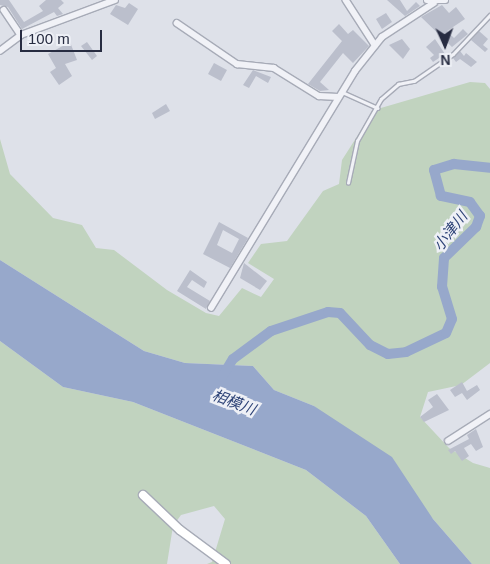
<!DOCTYPE html>
<html>
<head>
<meta charset="utf-8">
<style>
  body { margin:0 }
  #map { position:relative; width:490px; height:564px; overflow:hidden; background:#dee1e9; font-family:Arial,"Noto Sans JP",sans-serif }
  div>[style] { position:absolute }
  [style*='--x'] { left:calc(var(--x)*1px); top:calc(var(--y)*1px); width:calc(var(--w)*1px); rotate:calc(var(--a)*1deg) }
  .green>* { inset:0; background:#c1d3bf }
  .water>* { inset:0; background:#97a8cb }
  .river>* { height:10px; margin:-5px; padding:0 5px; transform-origin:5px; border-radius:5px; background:#97a8cb }
  .building>* { inset:0; background:#bbbfcc }
  .roads { filter:drop-shadow(1px 0 #a7abb7) drop-shadow(-1px 0 #a7abb7) drop-shadow(0 1px #a7abb7) drop-shadow(0 -1px #a7abb7) }
  .lane>* { height:2.5px; margin:-1.25px; padding:0 1.25px; transform-origin:1.25px; border-radius:1.25px; background:#f1f2f7 }
  .street>* { height:5.5px; margin:-2.75px; padding:0 2.75px; transform-origin:2.75px; border-radius:2.75px; background:#f1f2f7 }
  .secondary>* { height:8px; margin:-4px; padding:0 4px; transform-origin:4px; border-radius:4px; background:#fff }
  span { translate:-50% -50%; white-space:nowrap; text-align:center; line-height:1.15; -webkit-text-stroke:5px #eef0f6; paint-order:stroke }
  .water-label { font-size:15px; color:#2e4377; font-style:italic }
  .north { position:absolute; left:420px; top:20px; width:50px; height:50px; -webkit-text-stroke:4px #eef0f6; paint-order:stroke; rotate:178deg; font-size:14px; font-weight:700; line-height:20px; text-align:center; color:#272c41 }
  .north::after { content:''; display:block; margin:auto; width:18px; height:22px; background:#272c41; clip-path:polygon(50% 0,100% 100%,50% 72%,0 100%) }
  .scale { position:absolute; left:20px; top:30px; width:82px; height:22px; box-sizing:border-box; border:2px solid #272c41; border-top:0; padding-left:6px; font-size:15px; line-height:18px; white-space:nowrap; color:#272c41; -webkit-text-stroke:4px #eef0f6; paint-order:stroke }
</style>
</head>
<body>
<div id="map">
  <div class="green">
    <div style="clip-path:polygon(470px 82px,485px 83px,490px 89px,490px 363px,461px 385px,428px 392px,420px 417px,449px 448px,473px 463px,490px 468px,490px 564px,472px 564px,433px 519px,314px 406px,274px 390px,253px 366px,185px 363px,144px 351px,0 260px,0 139px,10px 174px,53px 218px,82px 225px,96px 248px,114px 250px,167px 290px,206px 313px,219px 316px,242px 288px,261px 297px,274px 279px,248px 263px,261px 244px,287px 241px,323px 191px,339px 184px,342px 160px,374px 110px)"></div>
    <div style="clip-path:polygon(0 341px,63px 387px,133px 402px,306px 470px,366px 516px,400px 564px,207px 564px,212px 562px,225px 519px,214px 506px,181px 515px,173px 526px,167px 564px,0 564px)"></div>
  </div>
  <div class="water">
    <div style="clip-path:polygon(0 260px,144px 351px,185px 363px,253px 366px,274px 390px,314px 406px,392px 457px,433px 519px,472px 564px,400px 564px,366px 516px,306px 470px,133px 402px,63px 387px,0 341px)"></div>
  </div>
  <div class="river">
    <div style="--x:222;--y:377;--w:21;--a:-59"></div>
    <div style="--x:233;--y:359;--w:47;--a:-36.4"></div>
    <div style="--x:271;--y:331;--w:60;--a:-18.4"></div>
    <div style="--x:328;--y:312;--w:12;--a:5"></div>
    <div style="--x:340;--y:313;--w:44;--a:46.8"></div>
    <div style="--x:370;--y:345;--w:20;--a:27"></div>
    <div style="--x:388;--y:354;--w:18;--a:-6"></div>
    <div style="--x:406;--y:352;--w:44;--a:-25.4"></div>
    <div style="--x:446;--y:333;--w:15;--a:-67"></div>
    <div style="--x:452;--y:319;--w:34;--a:-107"></div>
    <div style="--x:442;--y:287;--w:29;--a:-86"></div>
    <div style="--x:444;--y:258;--w:45;--a:-44.1"></div>
    <div style="--x:476;--y:227;--w:12;--a:-70"></div>
    <div style="--x:480;--y:216;--w:17;--a:-126"></div>
    <div style="--x:470;--y:202;--w:30;--a:-168"></div>
    <div style="--x:441;--y:196;--w:27;--a:-105"></div>
    <div style="--x:434;--y:170;--w:21;--a:-17"></div>
    <div style="--x:454;--y:164;--w:36;--a:6"></div>
  </div>
  <div class="building">
    <div style="clip-path:polygon(0 0,9px 0,24px 22px,43px 11px,39px 6px,46px 0,61px 0,64px 3px,58px 8px,63px 14px,57px 16px,54px 12px,22px 29px,8px 7px,0 5px)"></div>
    <div style="clip-path:polygon(387px 0,400px 0,407px 11px,416px 2px,420px 6px,405px 16px)"></div>
    <div style="clip-path:polygon(129px 3px,138px 9px,128px 25px,110px 14px,116px 5px,125px 8px)"></div>
    <div style="clip-path:polygon(442px 5px,449px 13px,456px 7px,465px 19px,447px 31px,454px 38px,463px 29px,468px 34px,452px 47px,421px 17px)"></div>
    <div style="clip-path:polygon(386px 13px,392px 22px,382px 29px,376px 19px)"></div>
    <div style="clip-path:polygon(339px 24px,348px 34px,353px 30px,369px 46px,353px 63px,343px 53px,320px 82px,329px 90px,320px 91px,308px 84px,342px 41px,332px 31px)"></div>
    <div style="clip-path:polygon(479px 31px,488px 39px,483px 45px,488px 49px,485px 52px,471px 40px)"></div>
    <div style="clip-path:polygon(402px 39px,410px 49px,403px 59px,389px 45px)"></div>
    <div style="clip-path:polygon(435px 39px,445px 54px,433px 62px,430px 58px,434px 55px,426px 47px)"></div>
    <div style="clip-path:polygon(70px 42px,77px 60px,65px 64px,72px 76px,59px 85px,50px 72px,56px 68px,48px 54px)"></div>
    <div style="clip-path:polygon(87px 42px,97px 56px,92px 60px,81px 46px)"></div>
    <div style="clip-path:polygon(460px 51px,464px 56px,466px 53px,477px 62px,471px 67px,460px 59px,456px 62px,453px 58px)"></div>
    <div style="clip-path:polygon(214px 63px,227px 70px,221px 81px,208px 74px)"></div>
    <div style="clip-path:polygon(253px 70px,271px 77px,268px 83px,256px 76px,249px 88px,243px 85px)"></div>
    <div style="clip-path:polygon(166px 104px,170px 111px,155px 119px,152px 113px)"></div>
    <div style="clip-path:polygon(evenodd,219px 222px,248px 238px,230px 268px,203px 254px,219px 222px,223px 230px,239px 239px,232px 253px,217px 245px,223px 230px)"></div>
    <div style="clip-path:polygon(244px 263px,267px 281px,260px 290px,240px 278px)"></div>
    <div style="clip-path:polygon(190px 270px,207px 282px,204px 288px,192px 280px,187px 287px,210px 301px,206px 309px,177px 291px)"></div>
    <div style="clip-path:polygon(462px 382px,467px 391px,477px 385px,480px 390px,467px 400px,462px 393px,455px 397px,450px 390px)"></div>
    <div style="clip-path:polygon(437px 394px,449px 410px,424px 422px,420px 417px,433px 407px,428px 400px)"></div>
    <div style="clip-path:polygon(476px 429px,483px 447px,476px 451px,471px 444px,464px 448px,469px 456px,462px 461px,455px 451px,451px 454px,448px 450px,469px 439px,467px 435px)"></div>
  </div>
  <div class="roads">
    <div class="lane">
      <div style="--x:342;--y:92;--w:39;--a:24"></div>
      <div style="--x:348;--y:183;--w:43;--a:-77.9"></div>
      <div style="--x:357;--y:141;--w:48;--a:-60.3"></div>
      <div style="--x:381;--y:99;--w:23;--a:-41"></div>
      <div style="--x:398;--y:84;--w:16;--a:-11"></div>
      <div style="--x:414;--y:81;--w:47;--a:-34.7"></div>
      <div style="--x:453;--y:54;--w:54;--a:-46.5"></div>
    </div>
    <div class="street">
      <div style="--x:346;--y:0;--w:54;--a:57.2"></div>
      <div style="--x:427;--y:0;--w:18;--a:0"></div>
      <div style="--x:4;--y:10;--w:30;--a:56"></div>
      <div style="--x:177;--y:23;--w:73;--a:34.3"></div>
      <div style="--x:237;--y:64;--w:37;--a:6"></div>
      <div style="--x:274;--y:68;--w:53;--a:31.9"></div>
      <div style="--x:319;--y:96;--w:19;--a:3"></div>
      <div style="--x:0;--y:51;--w:26;--a:-37"></div>
      <div style="--x:21;--y:35;--w:100;--a:-20.4"></div>
      <div style="--x:211;--y:308;--w:277;--a:-58.7"></div>
      <div style="--x:355;--y:71;--w:43;--a:-51.5"></div>
      <div style="--x:382;--y:37;--w:62;--a:-33.2"></div>
      <div style="--x:448;--y:441;--w:50;--a:-32.7"></div>
    </div>
    <div class="secondary">
      <div style="--x:143;--y:495;--w:51;--a:43.4"></div>
      <div style="--x:180;--y:530;--w:57;--a:36.5"></div>
    </div>
  </div>
  <div class="water-label">
    <span style="left:450px;top:231px;rotate:-52deg">小津川</span>
    <span style="left:234px;top:402px;rotate:21deg">相模川</span>
  </div>
  <div class="north">N</div>
  <div class="scale">100 m</div>
</div>
</body>
</html>
